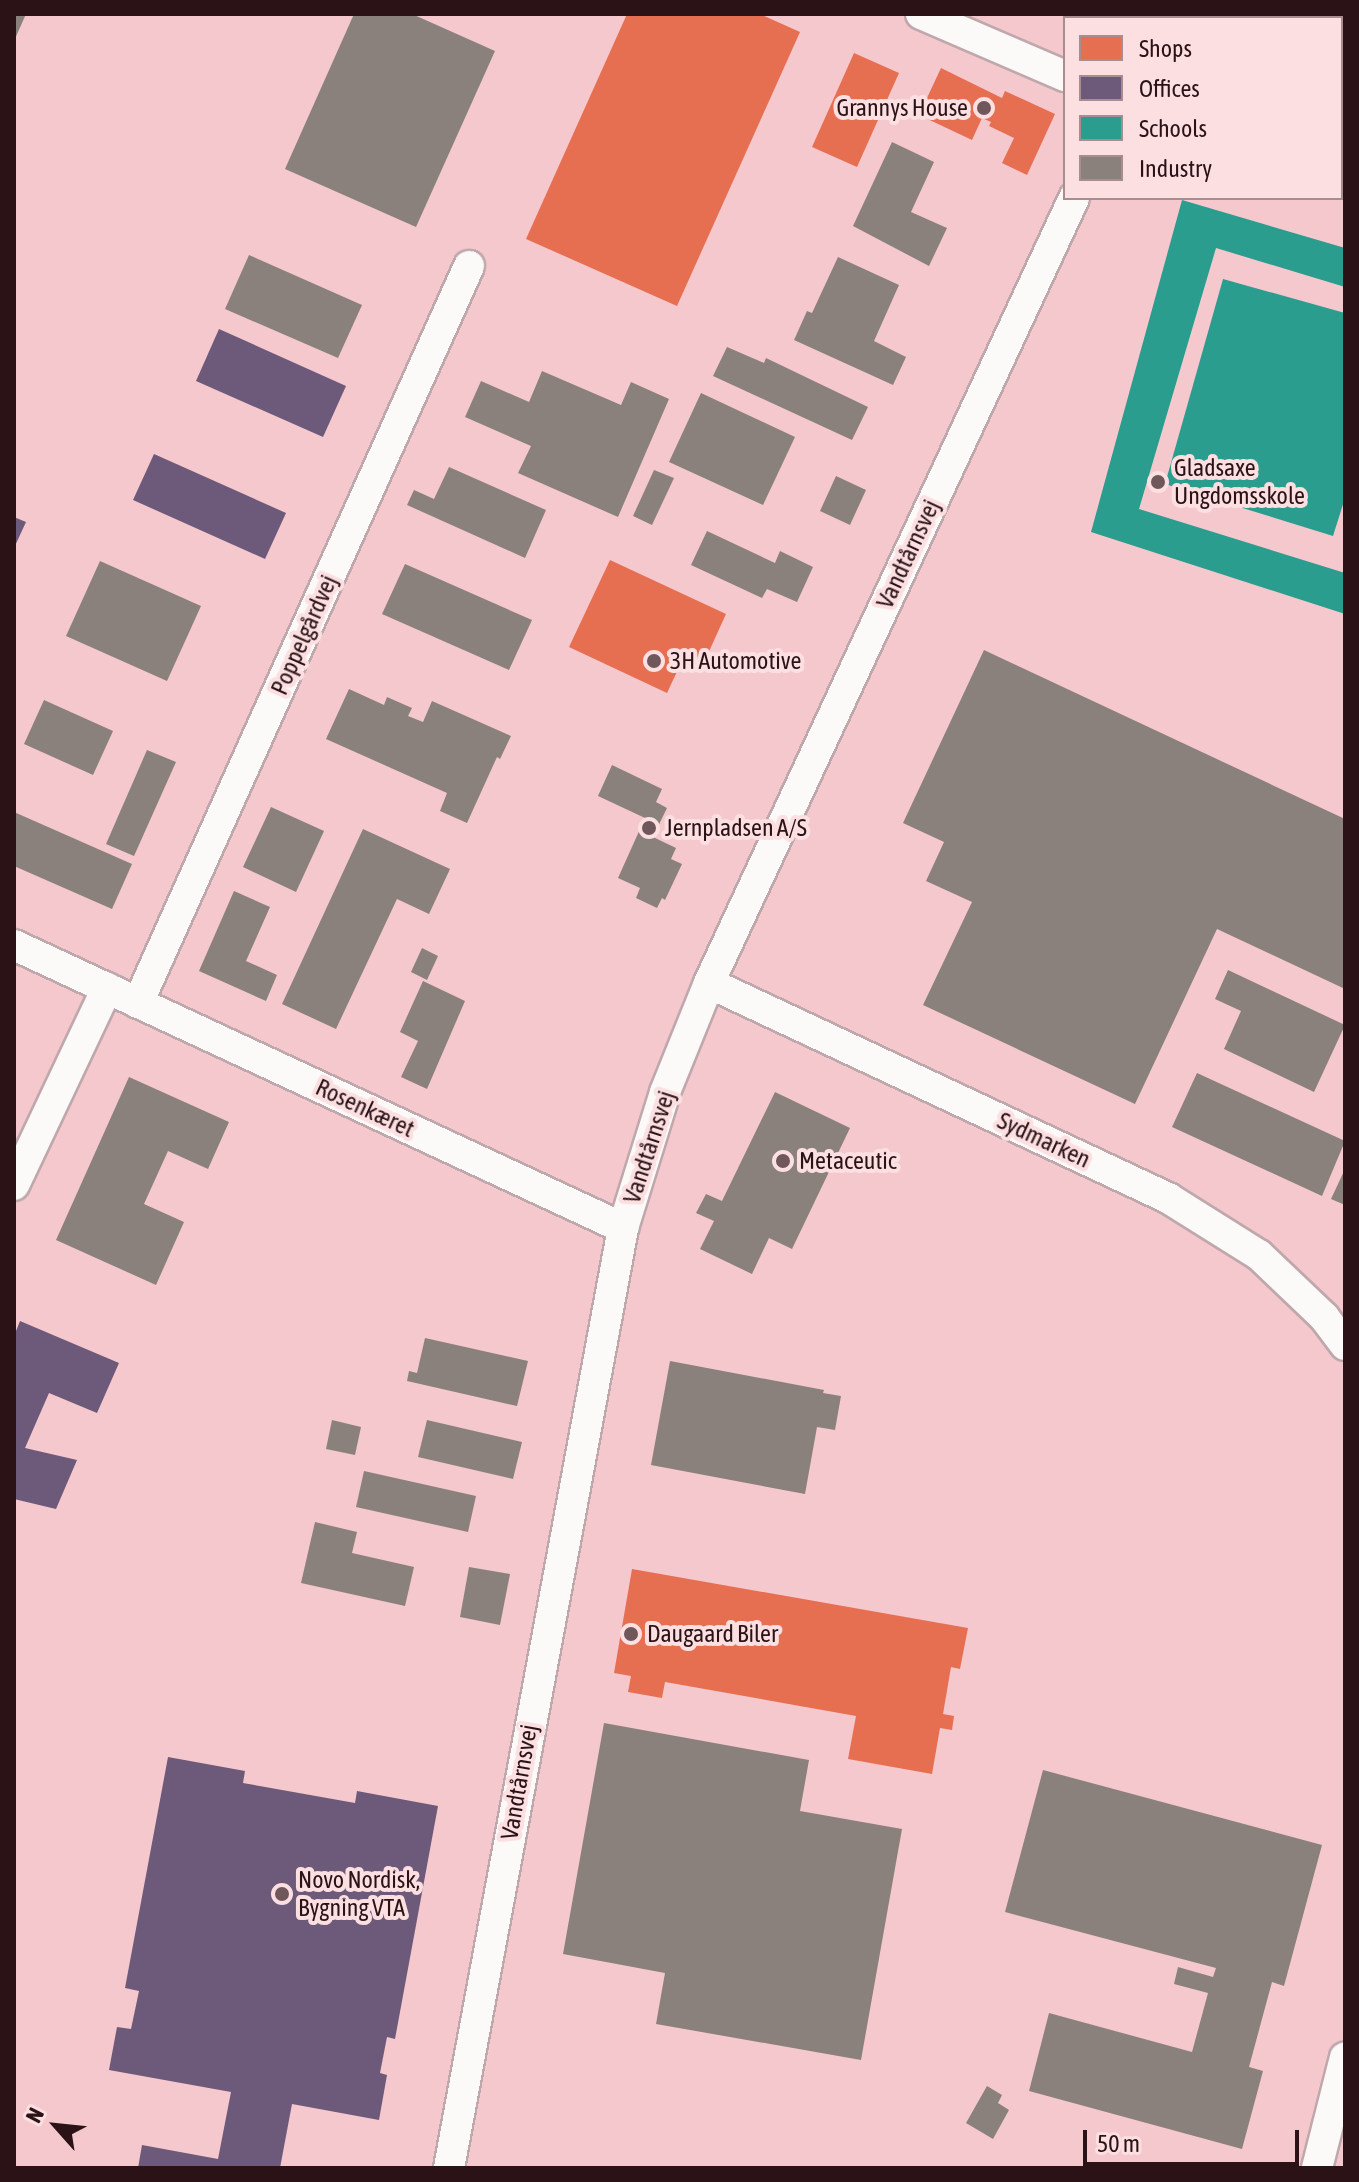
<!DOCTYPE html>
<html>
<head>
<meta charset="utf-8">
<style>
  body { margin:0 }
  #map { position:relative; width:1359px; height:2182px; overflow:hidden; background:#eed7da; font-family:"Asap Condensed",sans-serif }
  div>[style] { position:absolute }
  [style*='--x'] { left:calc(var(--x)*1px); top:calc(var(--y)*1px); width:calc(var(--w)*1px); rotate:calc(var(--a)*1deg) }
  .built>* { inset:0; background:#f5c8cd }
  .shops>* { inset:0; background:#e76f51 }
  .offices>* { inset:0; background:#6d597a }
  .schools>* { inset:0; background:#2a9d8f }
  .industry>* { inset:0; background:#8a817c }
  .roads { filter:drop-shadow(2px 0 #bfa8ac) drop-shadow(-2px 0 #bfa8ac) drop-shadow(0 2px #bfa8ac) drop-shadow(0 -2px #bfa8ac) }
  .minor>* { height:30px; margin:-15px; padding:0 15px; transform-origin:15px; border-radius:15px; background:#fcf9f9 }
  .dots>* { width:22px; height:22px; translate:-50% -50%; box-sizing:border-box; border:4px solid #fbdfe1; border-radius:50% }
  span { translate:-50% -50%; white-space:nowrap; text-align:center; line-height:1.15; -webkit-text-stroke:8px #fbdfe1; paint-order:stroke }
  .poi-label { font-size:24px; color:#2a1216 }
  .right { translate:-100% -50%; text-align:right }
  .left { translate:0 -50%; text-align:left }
  .street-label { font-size:24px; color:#2a1216 }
  .frame { position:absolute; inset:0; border:16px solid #2a1216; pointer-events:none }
  .legend { position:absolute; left:1063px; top:16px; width:280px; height:184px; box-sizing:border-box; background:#fbdfe1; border:2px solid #a78d90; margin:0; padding:10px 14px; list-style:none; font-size:24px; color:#2a1216 }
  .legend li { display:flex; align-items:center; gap:16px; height:40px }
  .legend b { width:40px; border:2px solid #a78d90 }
  .north { position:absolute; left:16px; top:2086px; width:80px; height:80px; -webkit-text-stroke:6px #fbdfe1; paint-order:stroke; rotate:297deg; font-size:22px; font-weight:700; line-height:32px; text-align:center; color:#2a1216 }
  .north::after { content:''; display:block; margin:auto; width:28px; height:36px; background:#2a1216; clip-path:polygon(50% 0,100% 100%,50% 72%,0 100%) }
  .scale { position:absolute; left:1083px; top:2130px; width:216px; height:36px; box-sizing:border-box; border:4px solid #2a1216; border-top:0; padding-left:10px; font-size:24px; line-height:28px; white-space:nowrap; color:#2a1216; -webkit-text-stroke:6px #fbdfe1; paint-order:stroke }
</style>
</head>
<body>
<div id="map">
  <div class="built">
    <div style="clip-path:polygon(evenodd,14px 14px,1345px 14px,1345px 2168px,14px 2168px,14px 14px,1065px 18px,1341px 18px,1341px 198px,1065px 198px,1065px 18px)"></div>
  </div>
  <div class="shops">
    <div style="clip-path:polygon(627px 14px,760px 14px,800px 32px,677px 306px,526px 239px)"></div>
    <div style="clip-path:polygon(854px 53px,899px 73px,857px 167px,812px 147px)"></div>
    <div style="clip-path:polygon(941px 68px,1002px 98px,1005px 91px,1055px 114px,1027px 175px,1002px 163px,1014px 138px,989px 126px,991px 122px,982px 118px,972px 140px,919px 115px)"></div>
    <div style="clip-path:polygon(610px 560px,726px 614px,701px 669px,682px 661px,667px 693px,569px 647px)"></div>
    <div style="clip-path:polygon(632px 1569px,968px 1628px,960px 1669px,951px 1667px,943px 1714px,954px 1716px,952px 1730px,940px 1728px,932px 1774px,848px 1759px,856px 1716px,665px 1682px,662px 1698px,628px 1692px,631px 1676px,614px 1673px)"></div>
  </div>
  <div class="offices">
    <div style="clip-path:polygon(1283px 14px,1344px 14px,1343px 18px,1282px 18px)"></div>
    <div style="clip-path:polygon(1341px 20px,1345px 21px,1345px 80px,1341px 79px)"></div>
    <div style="clip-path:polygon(219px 329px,346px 386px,323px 437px,196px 381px)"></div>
    <div style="clip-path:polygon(154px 454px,286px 513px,265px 559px,133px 500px)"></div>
    <div style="clip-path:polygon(14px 517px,26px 522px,14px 548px)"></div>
    <div style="clip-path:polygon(20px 1321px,119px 1363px,97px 1413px,49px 1393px,25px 1448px,77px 1460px,56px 1509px,14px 1499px,14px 1336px)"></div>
    <div style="clip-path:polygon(168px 1757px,245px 1771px,243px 1783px,355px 1803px,357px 1791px,438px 1806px,395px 2039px,387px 2037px,380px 2073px,387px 2075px,379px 2120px,292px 2104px,280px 2168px,138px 2168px,142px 2145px,218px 2159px,231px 2092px,109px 2070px,117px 2027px,131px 2029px,139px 1991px,125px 1988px)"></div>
  </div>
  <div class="schools">
    <div style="clip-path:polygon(1182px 200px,1345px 248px,1345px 287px,1216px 248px,1139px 509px,1345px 573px,1345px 614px,1091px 532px)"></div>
    <div style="clip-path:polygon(1223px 279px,1345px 313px,1345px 498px,1333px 536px,1165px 484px)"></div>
  </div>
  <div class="industry">
    <div style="clip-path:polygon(14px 14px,26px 14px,14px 41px)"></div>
    <div style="clip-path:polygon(354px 14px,412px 14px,495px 51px,416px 227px,285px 169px)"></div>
    <div style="clip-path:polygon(892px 142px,934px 162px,911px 212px,947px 228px,929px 266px,853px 226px)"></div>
    <div style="clip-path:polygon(249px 255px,362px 305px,338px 358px,225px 309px)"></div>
    <div style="clip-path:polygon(838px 257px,899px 285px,874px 341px,906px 357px,893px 385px,794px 340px,807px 311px,812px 313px)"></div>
    <div style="clip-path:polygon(727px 347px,764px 363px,766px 358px,868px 407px,852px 440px,713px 376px)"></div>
    <div style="clip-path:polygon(542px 371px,621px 405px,631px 382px,669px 399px,618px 517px,518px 473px,531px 446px,465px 417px,481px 381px,529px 402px)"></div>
    <div style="clip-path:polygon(701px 393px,795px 437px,763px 505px,669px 462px)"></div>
    <div style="clip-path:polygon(449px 467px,546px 510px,525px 558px,407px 505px,414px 490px,434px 499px)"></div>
    <div style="clip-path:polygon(654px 470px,674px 478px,652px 525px,633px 516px)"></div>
    <div style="clip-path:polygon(836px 476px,866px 490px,850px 525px,820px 511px)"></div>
    <div style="clip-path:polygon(707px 531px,775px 563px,780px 551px,813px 567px,797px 602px,767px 589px,762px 598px,691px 565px)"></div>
    <div style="clip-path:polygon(100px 561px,201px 606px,167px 681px,66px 636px)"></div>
    <div style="clip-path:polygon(405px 564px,532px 620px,509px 670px,382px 614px)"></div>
    <div style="clip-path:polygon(984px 650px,1345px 819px,1345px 989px,1217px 929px,1135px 1104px,923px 1005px,972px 902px,926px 881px,944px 842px,903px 823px)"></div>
    <div style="clip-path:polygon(349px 689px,384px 705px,387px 697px,412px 708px,408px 716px,423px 722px,432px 701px,511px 736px,500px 759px,497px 757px,467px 823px,440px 811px,447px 793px,326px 739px)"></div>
    <div style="clip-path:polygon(44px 700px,113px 731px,93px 775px,24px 744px)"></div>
    <div style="clip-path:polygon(147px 750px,176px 762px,134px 856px,106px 844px)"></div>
    <div style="clip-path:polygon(612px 765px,662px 789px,656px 802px,667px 808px,653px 837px,676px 848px,671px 859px,682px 864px,665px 900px,662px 898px,657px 908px,636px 898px,640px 888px,618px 878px,645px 818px,598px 796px)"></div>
    <div style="clip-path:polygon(271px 807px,324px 831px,296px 892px,243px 867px)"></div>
    <div style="clip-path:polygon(14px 812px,132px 864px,112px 909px,14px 866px)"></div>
    <div style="clip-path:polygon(363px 829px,450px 869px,429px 914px,397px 899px,336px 1029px,282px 1004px)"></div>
    <div style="clip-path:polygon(234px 891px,270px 907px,246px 961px,277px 975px,266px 1001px,199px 971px)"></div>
    <div style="clip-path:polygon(422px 948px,438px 956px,427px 980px,411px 972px)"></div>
    <div style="clip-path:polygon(1228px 970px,1345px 1025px,1314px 1092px,1224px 1049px,1241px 1011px,1215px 999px)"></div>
    <div style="clip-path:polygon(423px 981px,465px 1001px,427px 1089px,401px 1077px,418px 1041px,400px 1032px)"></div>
    <div style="clip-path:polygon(1197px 1073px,1345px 1141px,1322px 1196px,1172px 1127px)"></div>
    <div style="clip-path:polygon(129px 1077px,229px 1122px,208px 1169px,168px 1151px,144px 1204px,184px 1222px,156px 1285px,56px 1240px)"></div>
    <div style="clip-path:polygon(775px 1092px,850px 1128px,792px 1249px,769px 1238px,752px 1274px,700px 1249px,714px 1221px,696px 1213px,706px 1194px,722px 1201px)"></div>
    <div style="clip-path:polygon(1345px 1169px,1345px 1205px,1331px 1199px)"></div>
    <div style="clip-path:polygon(425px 1338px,528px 1361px,517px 1406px,407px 1381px,409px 1371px,417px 1373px)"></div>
    <div style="clip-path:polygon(670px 1361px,824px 1390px,823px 1393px,841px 1396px,835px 1430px,817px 1427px,805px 1494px,651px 1465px)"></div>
    <div style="clip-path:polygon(332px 1420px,361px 1427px,355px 1455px,326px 1449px)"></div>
    <div style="clip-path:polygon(427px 1420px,522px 1442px,513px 1479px,418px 1457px)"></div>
    <div style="clip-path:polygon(364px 1471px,476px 1496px,468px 1532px,356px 1507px)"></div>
    <div style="clip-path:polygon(315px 1522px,357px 1532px,352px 1553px,414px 1567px,405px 1606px,301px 1583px)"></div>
    <div style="clip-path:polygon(469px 1567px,510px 1574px,500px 1625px,460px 1617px)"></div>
    <div style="clip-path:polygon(604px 1723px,809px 1760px,800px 1811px,902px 1829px,861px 2060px,656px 2024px,665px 1973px,563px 1954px)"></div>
    <div style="clip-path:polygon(1043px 1770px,1322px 1845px,1284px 1986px,1272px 1982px,1249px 2067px,1263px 2071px,1242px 2149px,1029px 2091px,1049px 2013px,1192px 2052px,1208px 1993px,1174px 1984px,1178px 1967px,1213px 1977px,1216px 1968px,1005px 1912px)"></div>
    <div style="clip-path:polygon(987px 2086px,1002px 2095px,998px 2103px,1009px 2110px,993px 2139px,966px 2123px)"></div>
  </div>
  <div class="roads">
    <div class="minor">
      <div style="--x:921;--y:14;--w:157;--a:23.3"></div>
      <div style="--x:1161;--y:18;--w:4;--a:-63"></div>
      <div style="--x:1341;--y:169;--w:4;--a:14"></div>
      <div style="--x:14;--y:945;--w:672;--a:24.92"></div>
      <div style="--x:709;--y:983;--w:507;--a:25.1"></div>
      <div style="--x:1168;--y:1198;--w:107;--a:32.1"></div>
      <div style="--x:1259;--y:1255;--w:90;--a:43.6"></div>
      <div style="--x:1324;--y:1317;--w:35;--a:53"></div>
      <div style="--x:138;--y:1003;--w:808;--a:-65.81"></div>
      <div style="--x:14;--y:1185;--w:218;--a:-64.7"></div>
      <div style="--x:449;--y:2168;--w:956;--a:-79.51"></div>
      <div style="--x:623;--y:1228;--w:142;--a:-72.8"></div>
      <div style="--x:665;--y:1092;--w:118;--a:-68"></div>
      <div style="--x:709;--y:983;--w:866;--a:-65.06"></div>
      <div style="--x:1317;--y:2168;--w:114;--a:-75.8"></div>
    </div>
  </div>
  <div class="dots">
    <div style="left:984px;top:108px;background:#6f575b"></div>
    <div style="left:1158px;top:482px;background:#6f575b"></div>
    <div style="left:654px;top:661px;background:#6f575b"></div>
    <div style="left:649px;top:828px;background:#6f575b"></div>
    <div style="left:783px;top:1161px;background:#6f575b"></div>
    <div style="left:631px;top:1634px;background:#6f575b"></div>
    <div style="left:282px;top:1894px;background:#6f575b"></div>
  </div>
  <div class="poi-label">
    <span class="right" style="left:968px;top:108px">Grannys House</span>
    <span class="left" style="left:1174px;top:482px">Gladsaxe<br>Ungdomsskole</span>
    <span class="left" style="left:670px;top:661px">3H Automotive</span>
    <span class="left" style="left:665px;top:828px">Jernpladsen A/S</span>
    <span class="left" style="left:799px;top:1161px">Metaceutic</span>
    <span class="left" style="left:647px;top:1634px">Daugaard Biler</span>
    <span class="left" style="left:298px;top:1894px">Novo Nordisk,<br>Bygning VTA</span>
  </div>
  <div class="street-label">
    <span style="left:908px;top:554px;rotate:-65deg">Vandtårnsvej</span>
    <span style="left:304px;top:635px;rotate:-66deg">Poppelgårdvej</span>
    <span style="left:365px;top:1108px;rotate:25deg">Rosenkæret</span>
    <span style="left:1044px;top:1140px;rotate:25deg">Sydmarken</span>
    <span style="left:649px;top:1147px;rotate:-72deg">Vandtårnsvej</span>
    <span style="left:519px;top:1782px;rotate:-80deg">Vandtårnsvej</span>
  </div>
  <div class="frame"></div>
  <ul class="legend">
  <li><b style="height:22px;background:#e76f51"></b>Shops</li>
  <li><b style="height:22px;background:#6d597a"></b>Offices</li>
  <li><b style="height:22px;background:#2a9d8f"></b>Schools</li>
  <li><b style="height:22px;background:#8a817c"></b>Industry</li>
  </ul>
  <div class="north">N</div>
  <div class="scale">50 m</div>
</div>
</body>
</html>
